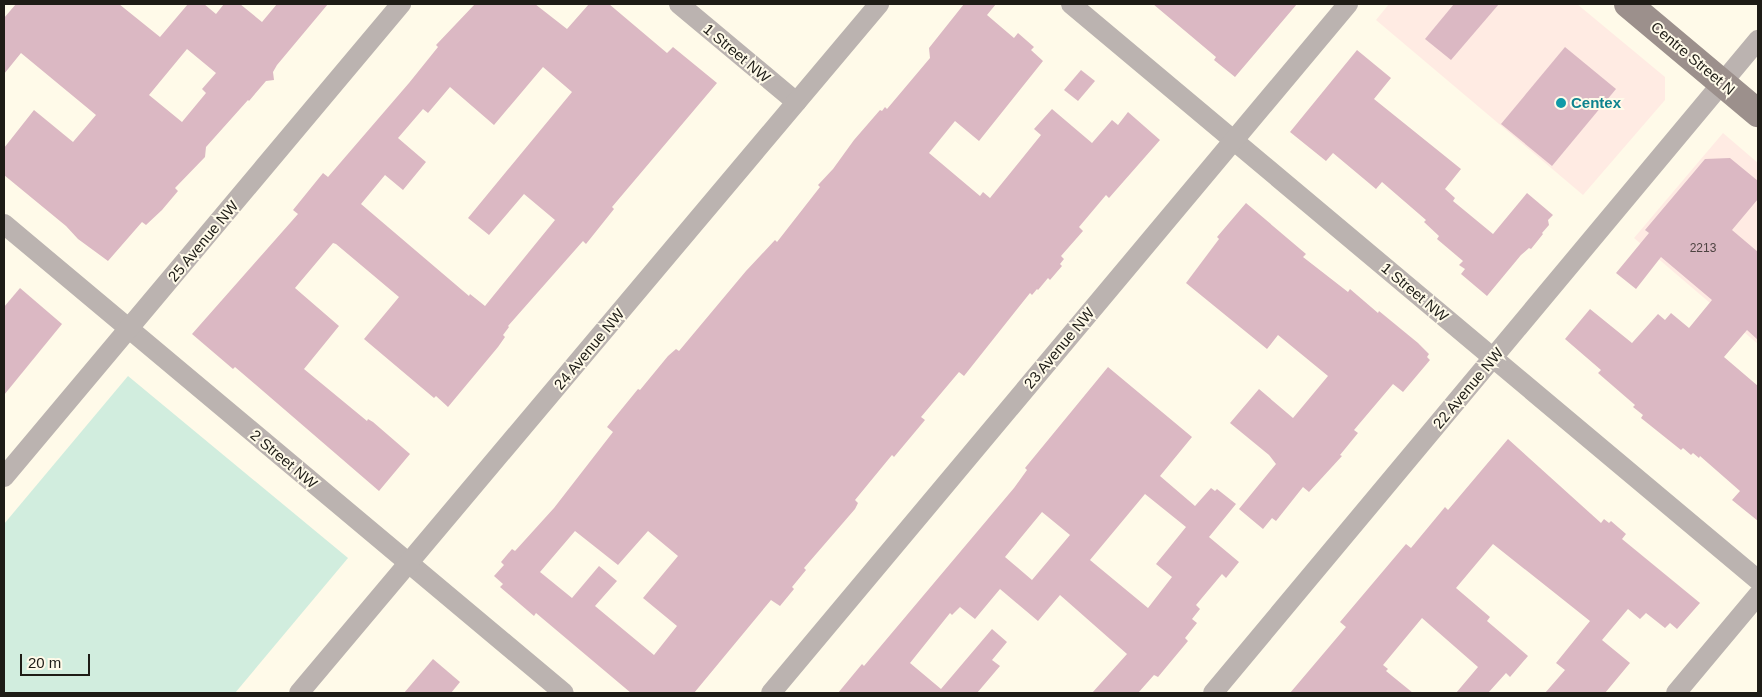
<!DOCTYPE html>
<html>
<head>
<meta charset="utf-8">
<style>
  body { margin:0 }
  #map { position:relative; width:1762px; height:697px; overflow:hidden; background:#fffae9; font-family:Arial,sans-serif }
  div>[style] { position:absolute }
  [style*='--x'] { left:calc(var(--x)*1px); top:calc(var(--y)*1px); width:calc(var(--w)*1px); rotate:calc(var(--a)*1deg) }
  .commercial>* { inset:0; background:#ffebe3 }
  .green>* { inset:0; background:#d1edde }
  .building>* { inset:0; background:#dbb8c3 }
  .minor>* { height:20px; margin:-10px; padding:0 10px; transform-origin:10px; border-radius:10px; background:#bbb3b0 }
  .secondary>* { height:28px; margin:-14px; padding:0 14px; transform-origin:14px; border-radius:14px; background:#9c908c }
  .dots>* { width:14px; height:14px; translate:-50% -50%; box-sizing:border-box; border:2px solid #fffae9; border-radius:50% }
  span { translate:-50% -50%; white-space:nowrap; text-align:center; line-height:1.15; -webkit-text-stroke:4px #fffae9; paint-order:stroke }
  .number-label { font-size:12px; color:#4d4341 }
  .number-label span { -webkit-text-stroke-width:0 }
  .street-label { font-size:15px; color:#1e1c16 }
  .culture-label { font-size:15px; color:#0d838f; font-weight:700 }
  .left { translate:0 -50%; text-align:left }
  .frame { position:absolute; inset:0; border:5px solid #1e1c16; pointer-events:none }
  .scale { position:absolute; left:20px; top:654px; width:70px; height:22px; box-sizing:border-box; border:2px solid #1e1c16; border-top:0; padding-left:6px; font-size:15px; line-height:18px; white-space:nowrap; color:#1e1c16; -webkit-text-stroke:4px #fffae9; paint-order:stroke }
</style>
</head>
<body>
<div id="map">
  <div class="commercial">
    <div style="clip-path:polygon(1389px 4px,1577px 4px,1665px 77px,1665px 100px,1583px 195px,1376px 20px)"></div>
    <div style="clip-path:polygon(1723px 133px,1758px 163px,1758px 344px,1634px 238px)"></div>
  </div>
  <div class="green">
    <div style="clip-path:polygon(128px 376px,348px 558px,235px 693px,4px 693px,4px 524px)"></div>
  </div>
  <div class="building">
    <div style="clip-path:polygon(evenodd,16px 4px,119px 4px,160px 37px,188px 4px,204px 4px,216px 14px,224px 4px,240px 4px,262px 22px,277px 4px,328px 4px,277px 65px,273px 72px,274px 80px,266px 81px,249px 101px,248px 100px,206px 147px,205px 157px,175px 188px,178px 191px,162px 210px,146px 225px,142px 222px,108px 261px,78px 239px,66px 226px,4px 175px,4px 148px,34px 110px,73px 142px,96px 115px,21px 53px,4px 74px,4px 18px,16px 4px,187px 49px,216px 73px,202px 89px,206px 93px,182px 122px,149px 95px,187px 49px)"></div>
    <div style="clip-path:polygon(evenodd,475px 4px,535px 4px,567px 29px,589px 4px,609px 4px,667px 53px,673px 47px,717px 83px,612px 207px,614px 209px,586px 244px,583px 241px,508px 326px,509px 327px,503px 335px,505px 337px,498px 347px,448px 407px,436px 396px,434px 398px,364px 339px,399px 297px,336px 244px,333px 243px,295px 288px,339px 326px,304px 369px,367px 421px,368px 419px,373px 422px,410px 454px,379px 491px,235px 367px,233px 369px,192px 334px,298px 214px,293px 210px,323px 173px,328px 177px,409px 83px,438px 47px,436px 45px,475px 4px,543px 67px,572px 92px,468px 218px,489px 235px,524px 194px,555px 220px,485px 306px,470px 294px,469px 296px,361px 204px,385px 175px,403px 190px,426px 162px,398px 138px,423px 109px,428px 113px,450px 87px,494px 125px,543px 67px)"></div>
    <div style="clip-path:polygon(evenodd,964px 4px,996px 4px,987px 15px,1014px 38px,1018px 33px,1034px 47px,1031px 50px,1043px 61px,979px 141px,955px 121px,929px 153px,980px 196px,983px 192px,990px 198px,1041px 135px,1034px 129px,1052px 109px,1092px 143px,1112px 120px,1118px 125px,1128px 112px,1160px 140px,1109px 198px,1106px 195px,1079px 227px,1083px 231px,1061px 256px,1064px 259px,1060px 264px,1062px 266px,1050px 280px,1048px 278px,1038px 290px,1037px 289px,1032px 295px,1030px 293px,964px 376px,959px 372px,921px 417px,925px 420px,894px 457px,892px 455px,855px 500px,858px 503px,855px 509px,804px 568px,806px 570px,792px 587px,794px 589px,780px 606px,771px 600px,694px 693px,631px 693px,536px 613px,534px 616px,500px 587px,503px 584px,494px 576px,504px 565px,501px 562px,512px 549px,515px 551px,554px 508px,613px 432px,607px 427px,638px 389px,640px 390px,668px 356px,676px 349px,679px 351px,746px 271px,775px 240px,777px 242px,820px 187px,818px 185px,833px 169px,854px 140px,880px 110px,882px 111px,885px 107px,887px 109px,930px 58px,929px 48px,964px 4px,575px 531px,618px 565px,648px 531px,678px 556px,643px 598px,677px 626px,654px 655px,595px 606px,617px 581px,599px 566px,572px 598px,540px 572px,575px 531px)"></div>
    <div style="clip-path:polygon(1153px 4px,1297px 4px,1235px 77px,1214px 60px,1216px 57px)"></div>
    <div style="clip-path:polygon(1454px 4px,1499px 4px,1451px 60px,1425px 39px)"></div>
    <div style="clip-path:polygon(1565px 47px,1616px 89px,1552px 166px,1501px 124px)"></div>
    <div style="clip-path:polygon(1357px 50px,1391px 78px,1374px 99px,1461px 169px,1445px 189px,1455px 198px,1453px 201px,1493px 234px,1527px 193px,1553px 215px,1548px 220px,1549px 225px,1542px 233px,1543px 234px,1531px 249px,1529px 248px,1521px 255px,1487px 296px,1461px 274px,1465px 269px,1459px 265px,1463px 261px,1437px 239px,1439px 236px,1424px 222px,1426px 220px,1382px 182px,1376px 189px,1333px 153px,1326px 161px,1290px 132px)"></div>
    <div style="clip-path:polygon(1081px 70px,1095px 81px,1078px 101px,1064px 90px)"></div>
    <div style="clip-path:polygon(1730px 158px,1758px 181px,1758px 199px,1732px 230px,1758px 252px,1758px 340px,1747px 330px,1724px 357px,1758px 386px,1758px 521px,1732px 500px,1740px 491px,1700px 456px,1699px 458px,1693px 453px,1691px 455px,1683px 448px,1681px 450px,1641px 418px,1643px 415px,1633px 407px,1635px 405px,1598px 373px,1601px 370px,1565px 339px,1590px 309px,1632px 343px,1658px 314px,1665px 320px,1671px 313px,1689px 328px,1712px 300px,1661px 257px,1636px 289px,1616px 273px,1649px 233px,1645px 230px,1705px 159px)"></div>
    <div style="clip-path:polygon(1246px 203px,1306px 254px,1303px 257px,1348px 292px,1350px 289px,1378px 313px,1379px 311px,1418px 343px,1429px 354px,1427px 357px,1430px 360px,1403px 392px,1393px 384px,1354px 430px,1358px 433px,1340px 455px,1342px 456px,1309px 492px,1303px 487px,1276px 521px,1272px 518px,1263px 529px,1239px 509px,1276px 464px,1269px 455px,1230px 423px,1259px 389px,1293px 418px,1328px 376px,1278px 335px,1267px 349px,1186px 283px,1219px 239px,1217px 237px)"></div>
    <div style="clip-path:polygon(20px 288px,62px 324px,4px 395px,4px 307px)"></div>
    <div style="clip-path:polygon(evenodd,1108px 367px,1192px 437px,1160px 476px,1195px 506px,1211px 488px,1215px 491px,1217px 489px,1236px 504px,1209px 537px,1239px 562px,1226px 578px,1222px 574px,1196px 605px,1200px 609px,1192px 619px,1197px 623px,1185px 638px,1188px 641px,1158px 677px,1154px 675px,1138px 693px,1092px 693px,1127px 654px,1060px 595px,1038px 621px,1000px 589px,975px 619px,960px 607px,952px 615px,950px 613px,910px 663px,941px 689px,992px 629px,1007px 642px,992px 660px,1000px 666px,977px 693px,838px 693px,862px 664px,864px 666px,1014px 488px,1027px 470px,1025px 468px,1108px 367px,1145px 494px,1186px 527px,1156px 564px,1172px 577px,1148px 608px,1090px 560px,1145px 494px,1108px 367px,1042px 512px,1070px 535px,1032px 580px,1005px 557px,1042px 512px)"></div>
    <div style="clip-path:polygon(1508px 439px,1601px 523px,1604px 519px,1609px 523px,1611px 521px,1626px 534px,1622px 539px,1700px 603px,1677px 629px,1670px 623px,1665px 628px,1646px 613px,1640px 619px,1628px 609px,1602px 640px,1630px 663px,1605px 693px,1545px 693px,1565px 670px,1556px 663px,1590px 621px,1493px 544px,1456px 588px,1490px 617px,1487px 621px,1528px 656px,1510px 677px,1506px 673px,1488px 693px,1456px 693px,1478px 667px,1422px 618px,1383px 665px,1388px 669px,1386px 671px,1413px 693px,1290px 693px,1346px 627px,1340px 622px,1406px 544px,1411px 548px,1445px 507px,1448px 510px)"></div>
    <div style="clip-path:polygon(433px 659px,460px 682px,451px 693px,404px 693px)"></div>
  </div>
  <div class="minor">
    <div style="--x:679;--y:4;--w:153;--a:39.9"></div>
    <div style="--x:1071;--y:4;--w:897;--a:39.98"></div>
    <div style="--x:4;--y:224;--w:730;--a:39.95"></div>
    <div style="--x:4;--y:477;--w:618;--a:-49.99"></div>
    <div style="--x:299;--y:693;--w:901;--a:-49.91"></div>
    <div style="--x:771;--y:693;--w:899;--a:-50.06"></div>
    <div style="--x:1213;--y:693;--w:851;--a:-50.15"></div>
    <div style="--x:1676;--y:693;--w:128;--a:-50.1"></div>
  </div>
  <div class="secondary">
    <div style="--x:1628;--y:4;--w:170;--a:40"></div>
  </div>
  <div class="dots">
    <div style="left:1561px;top:103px;background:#0f9aa8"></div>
  </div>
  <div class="number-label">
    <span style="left:1703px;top:249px">2213</span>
  </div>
  <div class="street-label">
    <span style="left:737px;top:53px;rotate:40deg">1 Street NW</span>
    <span style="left:1693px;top:58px;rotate:40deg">Centre Street N</span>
    <span style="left:203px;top:241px;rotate:-50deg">25 Avenue NW</span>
    <span style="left:1415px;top:292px;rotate:40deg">1 Street NW</span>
    <span style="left:1059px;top:348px;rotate:-50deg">23 Avenue NW</span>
    <span style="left:589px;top:349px;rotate:-50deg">24 Avenue NW</span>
    <span style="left:1468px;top:388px;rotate:-50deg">22 Avenue NW</span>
    <span style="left:284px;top:459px;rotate:40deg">2 Street NW</span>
  </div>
  <div class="culture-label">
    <span class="left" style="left:1571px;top:103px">Centex</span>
  </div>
  <div class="frame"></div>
  <div class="scale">20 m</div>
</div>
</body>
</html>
